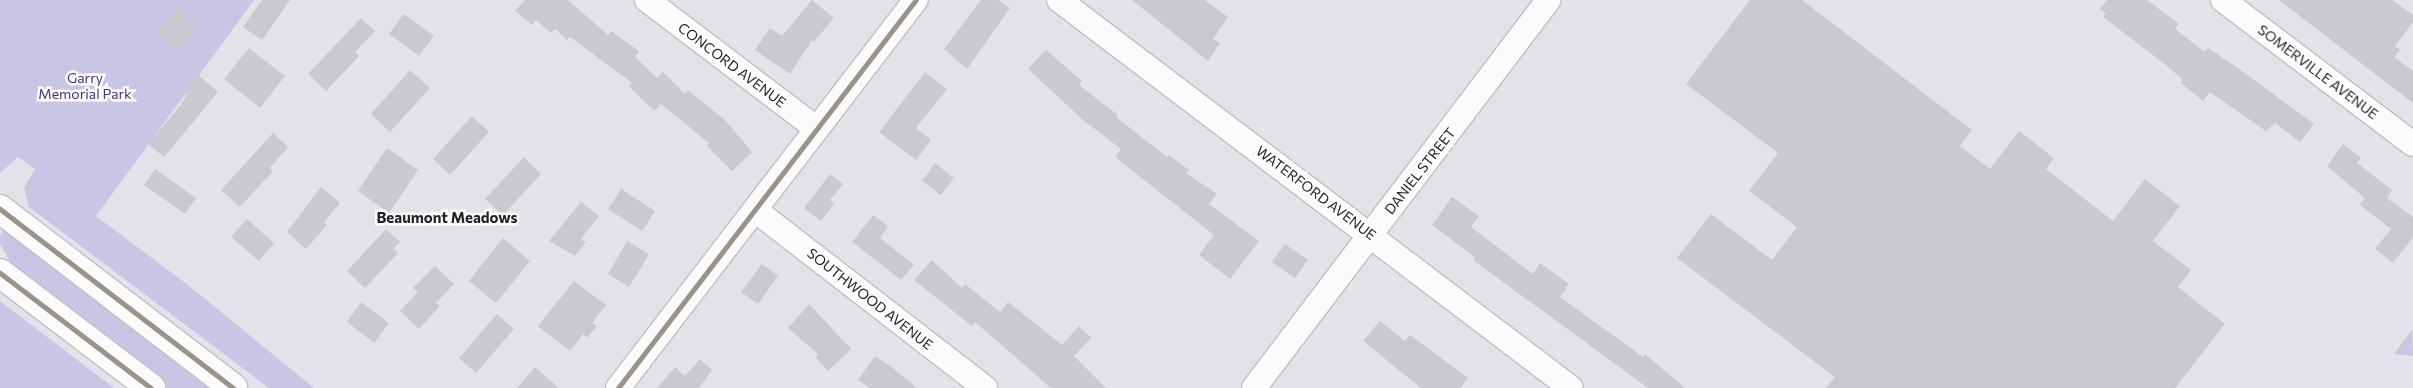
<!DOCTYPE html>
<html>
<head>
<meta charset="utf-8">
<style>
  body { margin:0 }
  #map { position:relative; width:2413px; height:388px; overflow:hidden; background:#e2e2e9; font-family:Commissioner,sans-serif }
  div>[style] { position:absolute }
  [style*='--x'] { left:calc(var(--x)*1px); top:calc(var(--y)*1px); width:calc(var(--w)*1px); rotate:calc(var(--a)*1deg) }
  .green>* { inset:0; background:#c8c6e4 }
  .building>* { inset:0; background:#c9c9cf }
  .roads { filter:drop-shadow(1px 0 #c0c0c6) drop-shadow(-1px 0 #c0c0c6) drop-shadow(0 1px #c0c0c6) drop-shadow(0 -1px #c0c0c6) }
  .minor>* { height:24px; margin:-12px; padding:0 12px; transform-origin:12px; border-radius:12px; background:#fbfbfc }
  .primary>* { height:28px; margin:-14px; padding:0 14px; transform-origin:14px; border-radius:14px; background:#fbfbfc }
  .bus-1>* { height:5px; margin:-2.5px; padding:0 2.5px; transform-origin:2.5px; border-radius:2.5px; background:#9c9388 }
  span { translate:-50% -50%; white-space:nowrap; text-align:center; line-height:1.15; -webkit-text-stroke:5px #fff; paint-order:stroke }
  .street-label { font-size:14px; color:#232227 }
  .park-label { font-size:14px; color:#412f84 }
  .neighbourhood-label { font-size:15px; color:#232227; font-weight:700 }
</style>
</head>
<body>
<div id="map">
  <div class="green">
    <div style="clip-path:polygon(0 0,254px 0,96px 216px,188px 285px,314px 388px,269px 388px,29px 207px,24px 188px,35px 169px,18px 157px,0 173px)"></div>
    <div style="clip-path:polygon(5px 229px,213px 388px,167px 388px,14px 268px,0 244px,0 235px)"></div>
    <div style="clip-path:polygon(0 301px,114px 388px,0 388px)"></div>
    <div style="clip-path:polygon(2412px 330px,2413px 356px,2394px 354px)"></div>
  </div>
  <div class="building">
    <div style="clip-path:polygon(262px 0,290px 0,262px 40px,243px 27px)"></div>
    <div style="clip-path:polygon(525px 0,568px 0,608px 35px,611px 31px,639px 51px,635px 57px,657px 78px,663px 72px,685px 94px,688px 90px,726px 121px,752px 152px,732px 171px,707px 146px,709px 143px,661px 104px,654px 111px,629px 86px,632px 83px,570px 37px,567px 40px,555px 29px,551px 33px,536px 20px,532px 25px,515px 11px)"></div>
    <div style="clip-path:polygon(812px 0,834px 18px,814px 42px,812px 40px,790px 74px,755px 50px,770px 28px,782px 36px)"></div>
    <div style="clip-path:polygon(981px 0,998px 0,1010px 8px,967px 69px,944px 49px)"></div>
    <div style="clip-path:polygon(1132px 0,1205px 0,1228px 17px,1213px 39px,1220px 43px,1208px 61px)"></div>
    <div style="clip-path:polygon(1750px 0,1802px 0,1972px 130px,1960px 146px,1990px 169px,2019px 131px,2054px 158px,2046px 169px,2113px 221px,2145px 179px,2180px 206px,2153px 241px,2191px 270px,2178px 287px,2225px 324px,2175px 388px,1826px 388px,1835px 377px,1677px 258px,1711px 214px,1772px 260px,1797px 227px,1749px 191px,1778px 153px,1686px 84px)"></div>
    <div style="clip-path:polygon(2107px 0,2147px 0,2179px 24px,2175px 29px,2205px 52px,2208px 48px,2235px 66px,2314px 124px,2300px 142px,2275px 123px,2266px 131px,2210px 92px,2203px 101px,2181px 83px,2183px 80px,2166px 65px,2103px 17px,2106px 13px,2100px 9px)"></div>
    <div style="clip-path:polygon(2279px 0,2392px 0,2413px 15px,2413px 22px,2395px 46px,2400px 50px,2394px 57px,2413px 71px,2413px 103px)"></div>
    <div style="clip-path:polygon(176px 8px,198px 26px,177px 52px,155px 34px)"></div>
    <div style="clip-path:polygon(404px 14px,434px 36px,419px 56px,389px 34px)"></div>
    <div style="clip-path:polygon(361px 18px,375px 31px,355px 52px,359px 56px,326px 91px,308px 74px)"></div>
    <div style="clip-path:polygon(249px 48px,285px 76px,260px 108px,224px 79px)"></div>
    <div style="clip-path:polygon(1046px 50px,1082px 81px,1079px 85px,1118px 115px,1116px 117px,1167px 157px,1169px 155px,1189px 170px,1186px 173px,1217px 194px,1209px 204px,1259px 241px,1230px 279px,1199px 255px,1214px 235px,1115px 157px,1121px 149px,1083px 120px,1028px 69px)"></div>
    <div style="clip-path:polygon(410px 70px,430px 88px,390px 132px,371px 114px)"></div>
    <div style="clip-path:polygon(925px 72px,947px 89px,916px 128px,931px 140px,916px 160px,879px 132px)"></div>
    <div style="clip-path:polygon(197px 74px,218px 92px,164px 157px,148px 144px,180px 106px,187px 94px,184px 91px)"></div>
    <div style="clip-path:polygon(472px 116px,489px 132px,450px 175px,433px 159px)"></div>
    <div style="clip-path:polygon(273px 133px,288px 147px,270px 168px,273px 171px,240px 207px,221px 190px)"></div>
    <div style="clip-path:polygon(2343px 144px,2361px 158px,2357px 163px,2392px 190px,2387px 198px,2413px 217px,2413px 237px,2393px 263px,2375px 249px,2391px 229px,2360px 205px,2365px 198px,2327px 166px)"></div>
    <div style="clip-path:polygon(387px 148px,418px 170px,389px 213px,358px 191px)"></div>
    <div style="clip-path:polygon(524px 157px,541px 174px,503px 215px,485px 199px)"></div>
    <div style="clip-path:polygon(935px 163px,954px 178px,941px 195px,922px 181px)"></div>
    <div style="clip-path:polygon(155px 169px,196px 198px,185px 214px,144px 185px)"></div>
    <div style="clip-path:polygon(830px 174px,843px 184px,830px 200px,834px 204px,821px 221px,804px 208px)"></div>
    <div style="clip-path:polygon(321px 187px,340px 203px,324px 222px,327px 225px,306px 249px,287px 232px)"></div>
    <div style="clip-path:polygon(621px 189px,655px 211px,642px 231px,608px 209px)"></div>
    <div style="clip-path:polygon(1452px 197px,1479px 216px,1471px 227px,1533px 274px,1540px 263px,1569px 284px,1560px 297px,1643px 357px,1645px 354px,1685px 388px,1648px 388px,1473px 260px,1475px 257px,1432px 225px)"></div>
    <div style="clip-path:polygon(581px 202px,599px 216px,581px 239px,586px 242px,575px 256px,549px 241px)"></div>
    <div style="clip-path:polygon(873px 215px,888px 226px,880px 238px,914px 265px,901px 280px,852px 242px)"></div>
    <div style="clip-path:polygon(247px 219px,274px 243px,259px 261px,231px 237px)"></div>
    <div style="clip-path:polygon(386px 229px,400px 242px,393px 249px,398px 253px,365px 288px,347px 271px)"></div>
    <div style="clip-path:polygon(503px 238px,530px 261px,496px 303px,469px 281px)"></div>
    <div style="clip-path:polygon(627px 241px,649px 254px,629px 287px,608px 274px)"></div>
    <div style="clip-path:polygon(1285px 244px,1308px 260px,1295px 278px,1272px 262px)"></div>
    <div style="clip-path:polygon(932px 260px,962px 288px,965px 284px,1000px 312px,1008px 302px,1062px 345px,1079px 326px,1091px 338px,1074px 356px,1106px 388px,1051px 388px,975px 322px,972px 326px,914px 280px)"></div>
    <div style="clip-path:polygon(762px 264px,778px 276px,758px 304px,741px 292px)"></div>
    <div style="clip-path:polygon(435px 266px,454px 284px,436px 303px,440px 306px,419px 329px,400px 311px,418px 292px,413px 288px)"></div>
    <div style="clip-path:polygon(574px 281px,606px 305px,592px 323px,597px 326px,587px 338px,583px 334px,570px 351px,538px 326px)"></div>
    <div style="clip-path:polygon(361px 302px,389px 323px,374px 343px,347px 322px)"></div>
    <div style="clip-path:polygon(809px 304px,851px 349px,828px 371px,815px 357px,818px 354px,788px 328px)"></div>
    <div style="clip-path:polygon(497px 314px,514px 329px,476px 373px,459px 358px)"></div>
    <div style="clip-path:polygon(1380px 321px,1405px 341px,1410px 335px,1468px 378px,1460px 388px,1421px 388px,1363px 341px)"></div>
    <div style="clip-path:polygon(875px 356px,894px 369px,917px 388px,870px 388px,858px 380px)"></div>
    <div style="clip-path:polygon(700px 359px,712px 370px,699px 388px,657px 388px,675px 367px,685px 376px)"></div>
    <div style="clip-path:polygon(535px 367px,559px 388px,517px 388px)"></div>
  </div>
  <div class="roads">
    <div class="minor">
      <div style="--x:647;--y:0;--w:213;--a:37.2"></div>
      <div style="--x:1059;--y:0;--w:642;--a:37.16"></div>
      <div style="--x:2223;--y:0;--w:238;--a:37.2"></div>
      <div style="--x:755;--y:210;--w:291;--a:37.7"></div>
      <div style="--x:618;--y:388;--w:489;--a:-52.5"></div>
      <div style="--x:1254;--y:388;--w:487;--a:-52.8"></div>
    </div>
    <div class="primary">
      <div style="--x:0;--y:209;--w:294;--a:37.5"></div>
      <div style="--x:0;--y:273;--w:190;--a:37.3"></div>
    </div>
  </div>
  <div class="bus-1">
    <div style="--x:0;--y:209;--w:294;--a:37.5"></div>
    <div style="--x:0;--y:273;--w:190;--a:37.3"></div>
    <div style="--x:618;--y:388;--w:489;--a:-52.5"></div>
  </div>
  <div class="street-label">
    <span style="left:732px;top:65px;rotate:37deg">CONCORD AVENUE</span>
    <span style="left:2318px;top:72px;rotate:37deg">SOMERVILLE AVENUE</span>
    <span style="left:1420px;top:171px;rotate:-52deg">DANIEL STREET</span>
    <span style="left:1316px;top:193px;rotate:37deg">WATERFORD AVENUE</span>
    <span style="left:870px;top:299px;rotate:38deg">SOUTHWOOD AVENUE</span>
  </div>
  <div class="park-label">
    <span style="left:85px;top:86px">Garry<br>Memorial Park</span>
  </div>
  <div class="neighbourhood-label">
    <span style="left:447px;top:218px">Beaumont Meadows</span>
  </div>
</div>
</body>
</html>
